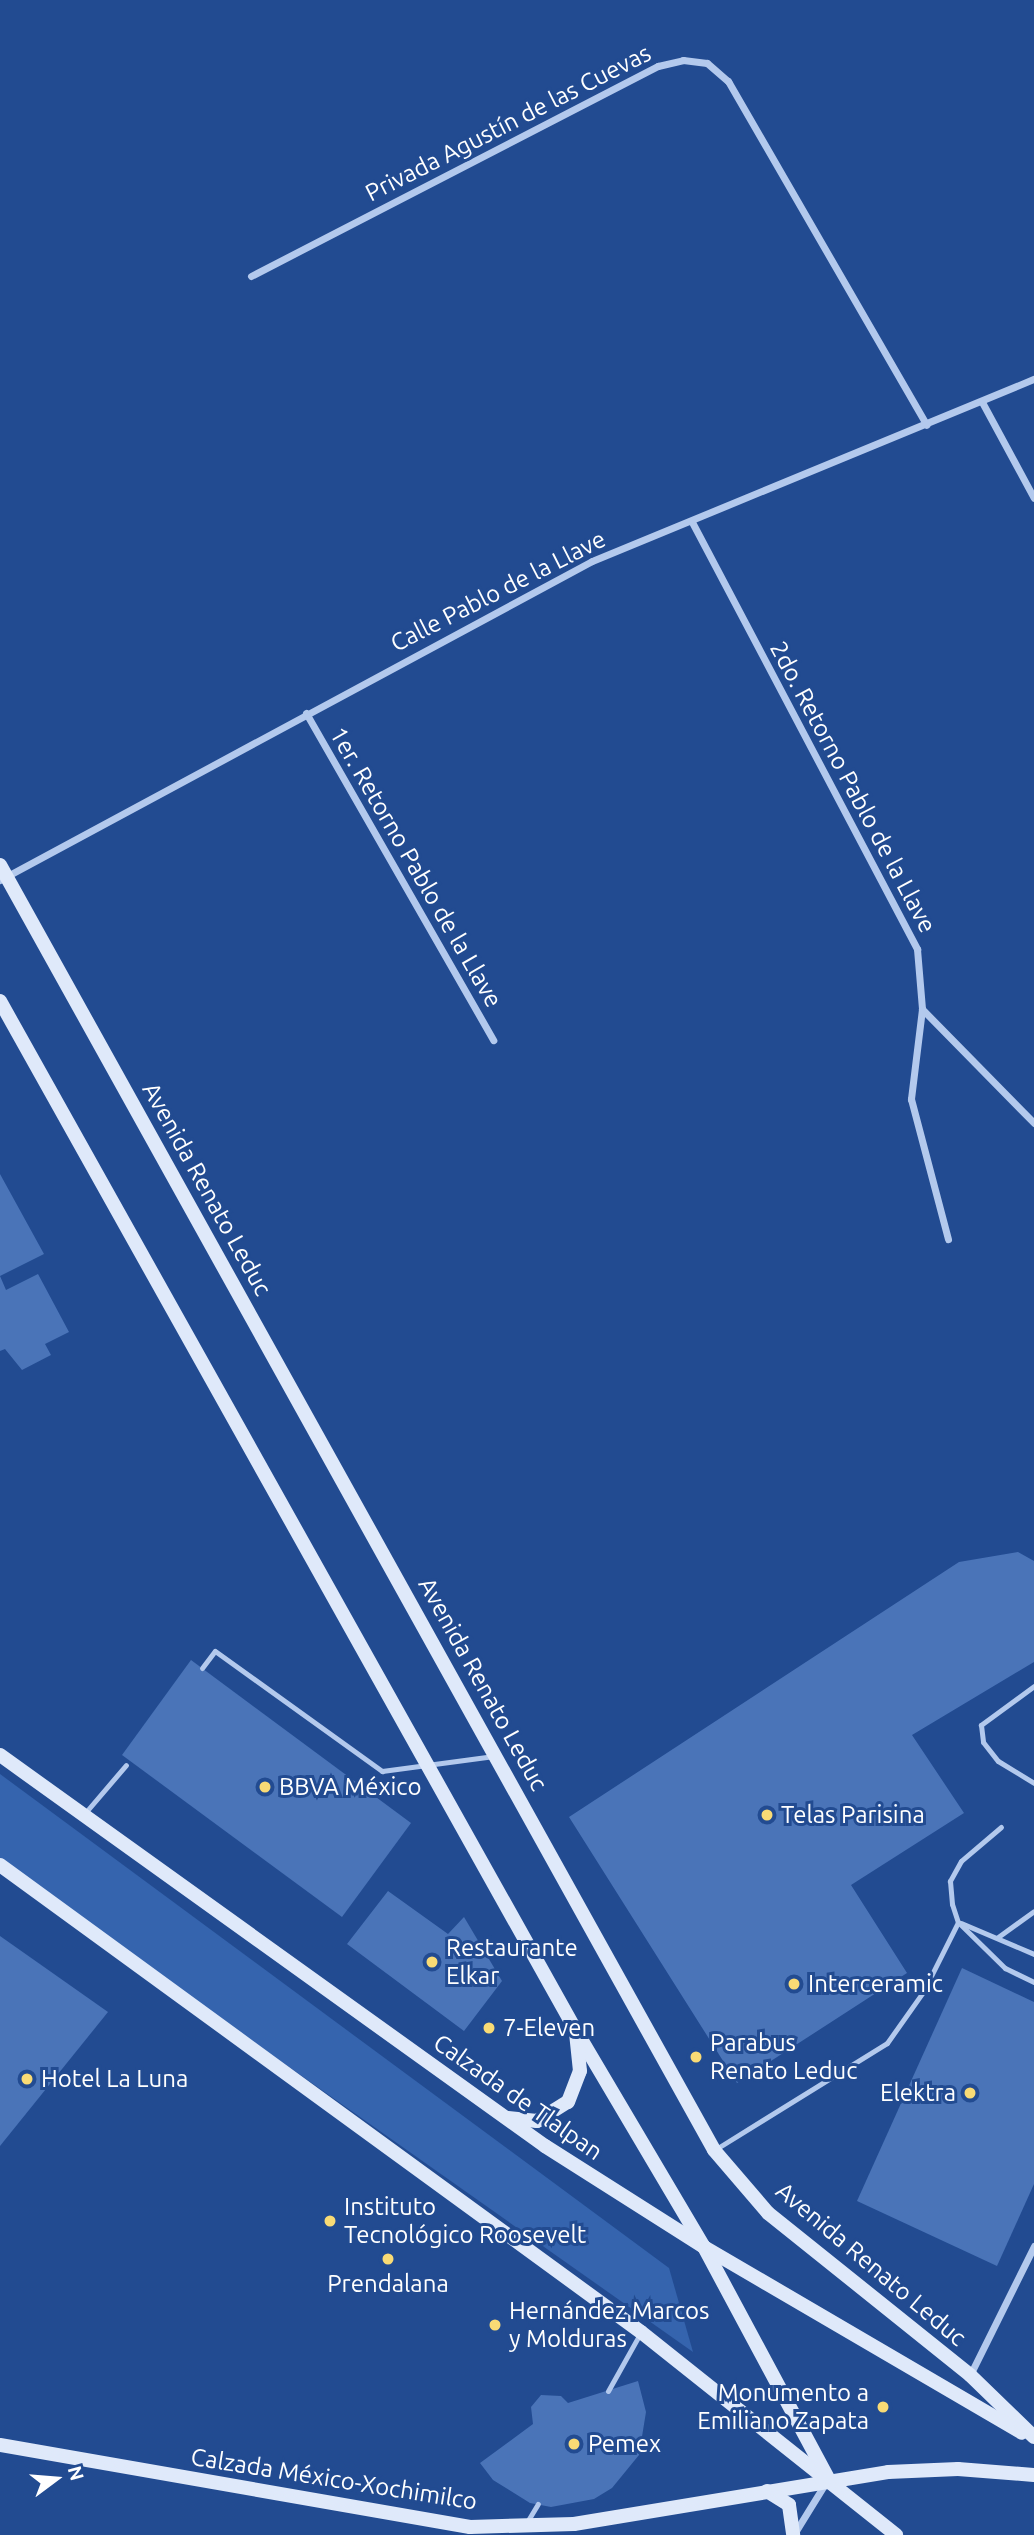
<!DOCTYPE html>
<html>
<head>
<meta charset="utf-8">
<style>
  body { margin:0 }
  #map { position:relative; width:1034px; height:2535px; overflow:hidden; background:#224b91; font-family:Ubuntu,sans-serif }
  div>[style] { position:absolute }
  [style*='--x'] { left:calc(var(--x)*1px); top:calc(var(--y)*1px); width:calc(var(--w)*1px); rotate:calc(var(--a)*1deg) }
  .green>* { inset:0; background:#3564ae }
  .building>* { inset:0; background:#4a74b8 }
  .lane>* { height:5px; margin:-2.5px; padding:0 2.5px; transform-origin:2.5px; border-radius:2.5px; background:#b3c9ed }
  .street>* { height:7px; margin:-3.5px; padding:0 3.5px; transform-origin:3.5px; border-radius:3.5px; background:#b3c9ed }
  .secondary>* { height:14px; margin:-7px; padding:0 7px; transform-origin:7px; border-radius:7px; background:#dfe9fa }
  .dots>* { width:19px; height:19px; translate:-50% -50%; box-sizing:border-box; border:4px solid #224b91; border-radius:50% }
  span { translate:-50% -50%; white-space:nowrap; text-align:center; line-height:1.15; -webkit-text-stroke:6px #224b91; paint-order:stroke }
  .street-label { font-size:24px; color:#fff }
  .poi-label { font-size:24px; color:#fff }
  .left { translate:0 -50%; text-align:left }
  .right { translate:-100% -50%; text-align:right }
  .north { position:absolute; left:21px; top:2444px; width:70px; height:70px; -webkit-text-stroke:5px #224b91; paint-order:stroke; rotate:74deg; font-size:19px; font-weight:700; line-height:28px; text-align:center; color:#fff }
  .north::after { content:''; display:block; margin:auto; width:24px; height:32px; background:#fff; clip-path:polygon(50% 0,100% 100%,50% 72%,0 100%) }
</style>
</head>
<body>
<div id="map">
  <div class="green">
    <div style="clip-path:polygon(0 1774px,669px 2268px,693px 2352px,0 1863px)"></div>
  </div>
  <div class="building">
    <div style="clip-path:polygon(0 1174px,44px 1254px,0 1276px,6px 1290px,38px 1274px,69px 1332px,45px 1344px,51px 1355px,22px 1370px,5px 1349px,0 1351px)"></div>
    <div style="clip-path:polygon(1018px 1552px,1034px 1561px,1034px 1662px,912px 1735px,964px 1813px,851px 1885px,907px 1973px,737px 2083px,569px 1817px,959px 1562px)"></div>
    <div style="clip-path:polygon(191px 1660px,411px 1823px,342px 1917px,122px 1755px)"></div>
    <div style="clip-path:polygon(388px 1891px,448px 1934px,464px 1917px,502px 1981px,464px 2031px,347px 1944px)"></div>
    <div style="clip-path:polygon(0 1936px,108px 2012px,0 2146px)"></div>
    <div style="clip-path:polygon(962px 1968px,1034px 2002px,1034px 2184px,997px 2266px,857px 2201px)"></div>
    <div style="clip-path:polygon(638px 2381px,646px 2412px,639px 2455px,612px 2488px,594px 2499px,551px 2507px,530px 2503px,493px 2480px,480px 2463px,533px 2424px,531px 2407px,541px 2395px,561px 2396px,568px 2403px)"></div>
  </div>
  <div class="lane">
    <div style="--x:202;--y:1668;--w:21;--a:-53"></div>
    <div style="--x:215;--y:1651;--w:206;--a:35.7"></div>
    <div style="--x:382;--y:1771;--w:113;--a:-7.6"></div>
    <div style="--x:1034;--y:1686;--w:66;--a:143.7"></div>
    <div style="--x:981;--y:1725;--w:17;--a:83"></div>
    <div style="--x:983;--y:1742;--w:24;--a:52"></div>
    <div style="--x:998;--y:1761;--w:42;--a:31.4"></div>
    <div style="--x:85;--y:1813;--w:63;--a:-49.5"></div>
    <div style="--x:1001;--y:1827;--w:52;--a:139.6"></div>
    <div style="--x:961;--y:1861;--w:23;--a:119"></div>
    <div style="--x:950;--y:1881;--w:23;--a:85"></div>
    <div style="--x:952;--y:1904;--w:19;--a:72"></div>
    <div style="--x:958;--y:1922;--w:66;--a:44.4"></div>
    <div style="--x:1005;--y:1968;--w:32;--a:26"></div>
    <div style="--x:961;--y:1923;--w:79;--a:23"></div>
    <div style="--x:998;--y:1937;--w:44;--a:-35.8"></div>
    <div style="--x:716;--y:2149;--w:201;--a:-31.8"></div>
    <div style="--x:887;--y:2043;--w:62;--a:-54.8"></div>
    <div style="--x:923;--y:1992;--w:78;--a:-63.4"></div>
    <div style="--x:608;--y:2391;--w:68;--a:-60.8"></div>
    <div style="--x:527;--y:2522;--w:21;--a:-59"></div>
  </div>
  <div class="street">
    <div style="--x:251;--y:276;--w:458;--a:-27.3"></div>
    <div style="--x:658;--y:66;--w:26;--a:-13"></div>
    <div style="--x:683;--y:60;--w:24;--a:7"></div>
    <div style="--x:707;--y:63;--w:28;--a:41"></div>
    <div style="--x:728;--y:81;--w:397;--a:60"></div>
    <div style="--x:982;--y:402;--w:109;--a:61.6"></div>
    <div style="--x:692;--y:522;--w:483;--a:62.2"></div>
    <div style="--x:917;--y:949;--w:60;--a:85.2"></div>
    <div style="--x:922;--y:1009;--w:160;--a:45.5"></div>
    <div style="--x:306;--y:713;--w:377;--a:60.2"></div>
    <div style="--x:0;--y:880;--w:672;--a:-28.32"></div>
    <div style="--x:592;--y:561;--w:478;--a:-22.4"></div>
    <div style="--x:922;--y:1009;--w:91;--a:97"></div>
    <div style="--x:911;--y:1099;--w:145;--a:75.2"></div>
    <div style="--x:970;--y:2375;--w:144;--a:-63.6"></div>
    <div style="--x:794;--y:2534;--w:61;--a:-58.4"></div>
  </div>
  <div class="secondary">
    <div style="--x:0;--y:865;--w:1470;--a:60.94"></div>
    <div style="--x:714;--y:2150;--w:83;--a:49.4"></div>
    <div style="--x:768;--y:2213;--w:259;--a:38.7"></div>
    <div style="--x:970;--y:2375;--w:89;--a:44.1"></div>
    <div style="--x:0;--y:1001;--w:1178;--a:60.78"></div>
    <div style="--x:575;--y:2029;--w:253;--a:59.4"></div>
    <div style="--x:704;--y:2247;--w:262;--a:61.8"></div>
    <div style="--x:0;--y:1755;--w:671;--a:35.66"></div>
    <div style="--x:545;--y:2146;--w:188;--a:32.4"></div>
    <div style="--x:704;--y:2247;--w:368;--a:30.3"></div>
    <div style="--x:0;--y:1865;--w:793;--a:36.08"></div>
    <div style="--x:641;--y:2332;--w:326;--a:38.5"></div>
    <div style="--x:508;--y:2118;--w:29;--a:6"></div>
    <div style="--x:537;--y:2121;--w:36;--a:-32"></div>
    <div style="--x:568;--y:2102;--w:33;--a:-69"></div>
    <div style="--x:580;--y:2071;--w:37;--a:-96"></div>
    <div style="--x:0;--y:2445;--w:477;--a:9.9"></div>
    <div style="--x:470;--y:2527;--w:104;--a:-1.7"></div>
    <div style="--x:574;--y:2524;--w:318;--a:-9.4"></div>
    <div style="--x:888;--y:2472;--w:70;--a:-2.5"></div>
    <div style="--x:958;--y:2469;--w:76;--a:4.5"></div>
    <div style="--x:767;--y:2491;--w:26;--a:32"></div>
    <div style="--x:789;--y:2505;--w:30;--a:82"></div>
  </div>
  <div class="dots">
    <div style="left:265px;top:1787px;background:#f9db75"></div>
    <div style="left:767px;top:1815px;background:#f9db75"></div>
    <div style="left:432px;top:1962px;background:#f9db75"></div>
    <div style="left:794px;top:1984px;background:#f9db75"></div>
    <div style="left:489px;top:2028px;background:#f9db75"></div>
    <div style="left:696px;top:2057px;background:#f9db75"></div>
    <div style="left:27px;top:2079px;background:#f9db75"></div>
    <div style="left:970px;top:2093px;background:#f9db75"></div>
    <div style="left:330px;top:2221px;background:#f9db75"></div>
    <div style="left:388px;top:2259px;background:#f9db75"></div>
    <div style="left:495px;top:2325px;background:#f9db75"></div>
    <div style="left:883px;top:2407px;background:#f9db75"></div>
    <div style="left:574px;top:2444px;background:#f9db75"></div>
  </div>
  <div class="street-label">
    <span style="left:508px;top:123px;rotate:-27deg">Privada Agustín de las Cuevas</span>
    <span style="left:498px;top:591px;rotate:-27deg">Calle Pablo de la Llave</span>
    <span style="left:853px;top:787px;rotate:62deg">2do. Retorno Pablo de la Llave</span>
    <span style="left:416px;top:867px;rotate:60deg">1er. Retorno Pablo de la Llave</span>
    <span style="left:207px;top:1189px;rotate:61deg">Avenida Renato Leduc</span>
    <span style="left:483px;top:1684px;rotate:61deg">Avenida Renato Leduc</span>
    <span style="left:518px;top:2097px;rotate:35deg">Calzada de Tlalpan</span>
    <span style="left:871px;top:2264px;rotate:40deg">Avenida Renato Leduc</span>
    <span style="left:334px;top:2479px;rotate:9deg">Calzada México-Xochimilco</span>
  </div>
  <div class="poi-label">
    <span class="left" style="left:279px;top:1787px">BBVA México</span>
    <span class="left" style="left:781px;top:1815px">Telas Parisina</span>
    <span class="left" style="left:446px;top:1962px">Restaurante<br>Elkar</span>
    <span class="left" style="left:808px;top:1984px">Interceramic</span>
    <span class="left" style="left:503px;top:2028px">7-Eleven</span>
    <span class="left" style="left:710px;top:2057px">Parabus<br>Renato Leduc</span>
    <span class="left" style="left:41px;top:2079px">Hotel La Luna</span>
    <span class="right" style="left:956px;top:2093px">Elektra</span>
    <span class="left" style="left:344px;top:2221px">Instituto<br>Tecnológico Roosevelt</span>
    <span style="left:388px;top:2284px">Prendalana</span>
    <span class="left" style="left:509px;top:2325px">Hernández Marcos<br>y Molduras</span>
    <span class="right" style="left:869px;top:2407px">Monumento a<br>Emiliano Zapata</span>
    <span class="left" style="left:588px;top:2444px">Pemex</span>
  </div>
  <div class="north">N</div>
</div>
</body>
</html>
